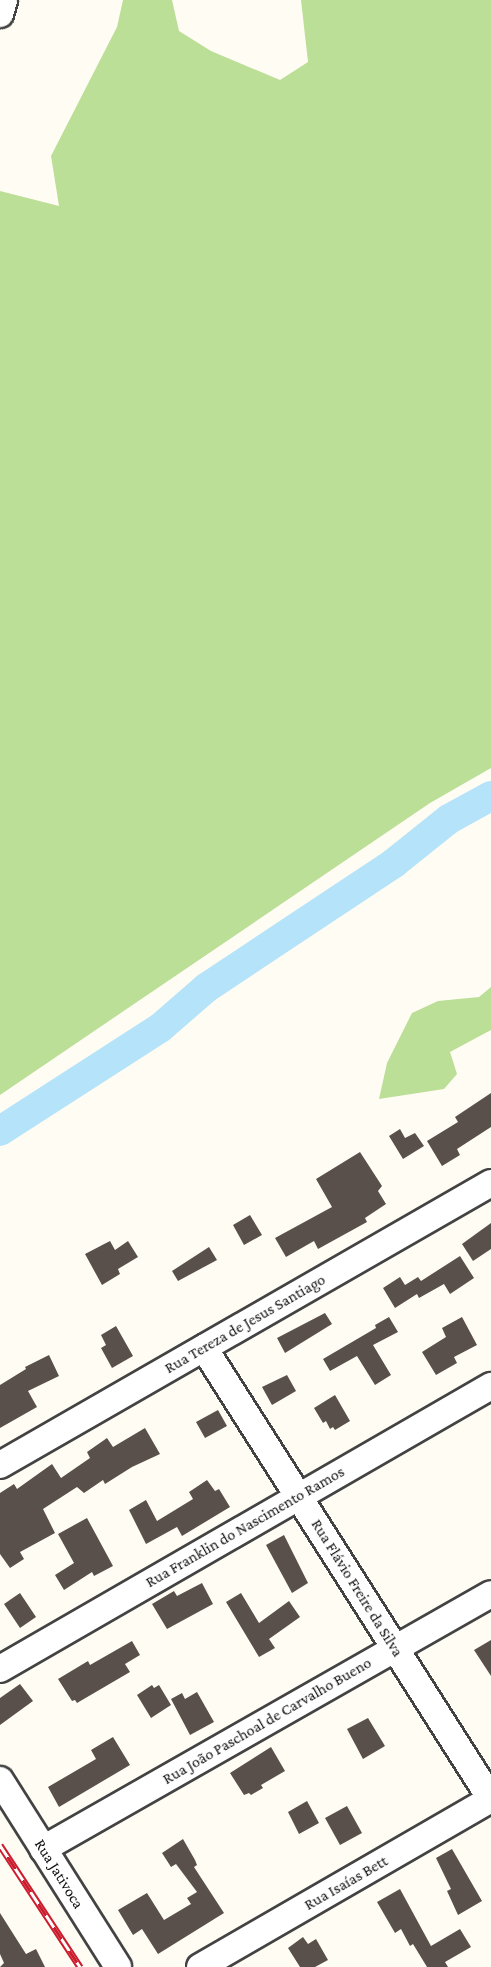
<!DOCTYPE html>
<html>
<head>
<meta charset="utf-8">
<style>
  body { margin:0 }
  #map { position:relative; width:491px; height:1967px; overflow:hidden; background:#fffcf3; font-family:"Crimson Pro",serif }
  div>[style] { position:absolute }
  [style*='--x'] { left:calc(var(--x)*1px); top:calc(var(--y)*1px); width:calc(var(--w)*1px); rotate:calc(var(--a)*1deg) }
  .forest>* { inset:0; background:#bbdf97 }
  .river>* { height:30px; margin:-15px; padding:0 15px; transform-origin:15px; border-radius:15px; background:#b4e3fa }
  .building>* { inset:0; background:#5a504b }
  .roads { filter:drop-shadow(2px 0 #434343) drop-shadow(-2px 0 #434343) drop-shadow(0 2px #434343) drop-shadow(0 -2px #434343) }
  .minor>* { height:26px; margin:-13px; padding:0 13px; transform-origin:13px; border-radius:13px; background:#fff }
  .rail>* { height:7px; margin-top:-3.5px; transform-origin:0; background:repeating-linear-gradient(90deg,#fff 0 14px,#cb1d2e 0 28px); box-sizing:border-box; border-block:2px solid #cb1d2e }
  span { translate:-50% -50%; white-space:nowrap; text-align:center; line-height:1.15; -webkit-text-stroke:6px #fff; paint-order:stroke }
  .street-label { font-size:16px; color:#101010 }
</style>
</head>
<body>
<div id="map">
  <div class="forest">
    <div style="clip-path:polygon(123px 0,172px 0,179px 31px,211px 51px,280px 80px,308px 62px,301px 0,491px 0,491px 768px,430px 803px,0 1095px,0 191px,59px 206px,51px 156px,117px 27px)"></div>
    <div style="clip-path:polygon(491px 987px,491px 1030px,450px 1052px,457px 1074px,444px 1089px,379px 1099px,387px 1063px,412px 1013px,438px 1001px,479px 997px)"></div>
  </div>
  <div class="river">
    <div style="--x:0;--y:1131;--w:190;--a:-32.8"></div>
    <div style="--x:160;--y:1028;--w:61;--a:-41"></div>
    <div style="--x:206;--y:988;--w:226;--a:-33.6"></div>
    <div style="--x:394;--y:863;--w:70;--a:-38.7"></div>
    <div style="--x:449;--y:819;--w:48;--a:-28.7"></div>
  </div>
  <div class="building">
    <div style="clip-path:polygon(491px 1093px,491px 1127px,457px 1149px,460px 1155px,442px 1166px,427px 1141px,458px 1122px,455px 1117px)"></div>
    <div style="clip-path:polygon(400px 1129px,405px 1138px,415px 1133px,424px 1146px,403px 1159px,389px 1136px)"></div>
    <div style="clip-path:polygon(360px 1152px,382px 1186px,378px 1191px,386px 1204px,365px 1218px,367px 1222px,318px 1249px,314px 1241px,286px 1257px,275px 1238px,332px 1207px,316px 1179px)"></div>
    <div style="clip-path:polygon(250px 1215px,262px 1235px,244px 1245px,233px 1225px)"></div>
    <div style="clip-path:polygon(491px 1223px,491px 1249px,473px 1261px,462px 1244px)"></div>
    <div style="clip-path:polygon(110px 1241px,115px 1250px,128px 1241px,138px 1257px,118px 1269px,120px 1274px,102px 1285px,85px 1254px)"></div>
    <div style="clip-path:polygon(209px 1247px,217px 1260px,178px 1281px,172px 1271px)"></div>
    <div style="clip-path:polygon(460px 1256px,474px 1278px,450px 1294px,444px 1284px,419px 1298px,417px 1294px,395px 1308px,383px 1288px,400px 1277px,405px 1285px,418px 1277px,421px 1281px)"></div>
    <div style="clip-path:polygon(325px 1313px,332px 1324px,285px 1353px,277px 1338px)"></div>
    <div style="clip-path:polygon(389px 1317px,398px 1332px,373px 1345px,391px 1375px,375px 1385px,357px 1356px,330px 1371px,323px 1359px,376px 1328px,375px 1325px)"></div>
    <div style="clip-path:polygon(462px 1317px,477px 1345px,454px 1357px,457px 1363px,436px 1375px,422px 1352px,446px 1337px,442px 1328px)"></div>
    <div style="clip-path:polygon(116px 1326px,133px 1356px,112px 1368px,101px 1348px,106px 1345px,101px 1335px)"></div>
    <div style="clip-path:polygon(49px 1355px,59px 1376px,28px 1391px,37px 1407px,0 1428px,0 1385px,26px 1369px,25px 1367px)"></div>
    <div style="clip-path:polygon(287px 1375px,296px 1391px,272px 1405px,262px 1387px)"></div>
    <div style="clip-path:polygon(335px 1395px,350px 1421px,335px 1430px,333px 1427px,330px 1429px,326px 1421px,323px 1423px,314px 1408px)"></div>
    <div style="clip-path:polygon(218px 1410px,227px 1426px,205px 1438px,196px 1422px)"></div>
    <div style="clip-path:polygon(145px 1428px,160px 1454px,132px 1467px,105px 1484px,103px 1480px,84px 1493px,77px 1487px,43px 1509px,55px 1533px,20px 1552px,24px 1559px,10px 1568px,0 1554px,0 1493px,14px 1484px,17px 1489px,52px 1464px,61px 1478px,90px 1458px,87px 1452px,107px 1438px,113px 1447px)"></div>
    <div style="clip-path:polygon(207px 1480px,215px 1491px,219px 1489px,230px 1507px,182px 1536px,177px 1527px,146px 1544px,129px 1510px,146px 1500px,157px 1521px,193px 1499px,189px 1492px)"></div>
    <div style="clip-path:polygon(87px 1518px,113px 1566px,94px 1576px,92px 1572px,64px 1590px,55px 1575px,74px 1563px,58px 1534px)"></div>
    <div style="clip-path:polygon(284px 1535px,308px 1583px,292px 1593px,266px 1545px)"></div>
    <div style="clip-path:polygon(202px 1583px,213px 1604px,167px 1629px,152px 1604px,174px 1591px,177px 1596px)"></div>
    <div style="clip-path:polygon(20px 1593px,36px 1617px,20px 1628px,4px 1604px)"></div>
    <div style="clip-path:polygon(241px 1593px,259px 1623px,289px 1601px,300px 1617px,269px 1639px,275px 1648px,259px 1657px,226px 1602px)"></div>
    <div style="clip-path:polygon(491px 1640px,491px 1676px,474px 1650px)"></div>
    <div style="clip-path:polygon(132px 1641px,140px 1655px,125px 1664px,130px 1672px,77px 1703px,75px 1700px,72px 1701px,58px 1679px,88px 1661px,90px 1665px)"></div>
    <div style="clip-path:polygon(20px 1684px,33px 1701px,0 1725px,0 1698px)"></div>
    <div style="clip-path:polygon(152px 1685px,154px 1688px,159px 1685px,171px 1705px,151px 1718px,137px 1695px)"></div>
    <div style="clip-path:polygon(197px 1692px,214px 1722px,190px 1735px,171px 1699px,182px 1693px,185px 1699px)"></div>
    <div style="clip-path:polygon(368px 1718px,385px 1746px,363px 1759px,347px 1729px)"></div>
    <div style="clip-path:polygon(113px 1737px,130px 1765px,59px 1807px,48px 1787px,96px 1759px,91px 1750px)"></div>
    <div style="clip-path:polygon(271px 1747px,285px 1771px,261px 1785px,263px 1788px,251px 1795px,249px 1793px,244px 1795px,230px 1773px)"></div>
    <div style="clip-path:polygon(307px 1801px,319px 1823px,299px 1834px,288px 1812px)"></div>
    <div style="clip-path:polygon(347px 1806px,362px 1833px,340px 1845px,325px 1818px)"></div>
    <div style="clip-path:polygon(183px 1839px,195px 1860px,197px 1865px,194px 1867px,224px 1913px,158px 1954px,142px 1929px,133px 1935px,118px 1910px,147px 1893px,164px 1920px,191px 1904px,187px 1898px,197px 1892px,176px 1864px,171px 1867px,162px 1853px)"></div>
    <div style="clip-path:polygon(452px 1849px,482px 1901px,458px 1915px,447px 1891px,451px 1889px,436px 1858px)"></div>
    <div style="clip-path:polygon(400px 1889px,431px 1946px,460px 1929px,471px 1947px,445px 1962px,448px 1967px,427px 1967px,413px 1944px,410px 1946px,401px 1929px,395px 1933px,377px 1902px)"></div>
    <div style="clip-path:polygon(0 1913px,26px 1954px,36px 1949px,45px 1967px,0 1967px,4px 1963px,0 1954px)"></div>
    <div style="clip-path:polygon(303px 1937px,308px 1944px,316px 1939px,328px 1960px,315px 1967px,300px 1967px,288px 1948px)"></div>
  </div>
  <div class="roads">
    <div class="minor">
      <div style="--x:0;--y:14;--w:15;--a:-74"></div>
      <div style="--x:204;--y:1348;--w:535;--a:57.53"></div>
      <div style="--x:0;--y:1465;--w:566;--a:-29.87"></div>
      <div style="--x:0;--y:1669;--w:567;--a:-29.96"></div>
      <div style="--x:0;--y:1780;--w:221;--a:57.7"></div>
      <div style="--x:43;--y:1849;--w:515;--a:-29.65"></div>
      <div style="--x:200;--y:1967;--w:336;--a:-30"></div>
    </div>
  </div>
  <div class="rail">
    <div style="--x:0;--y:1845;--w:146;--a:56.7"></div>
  </div>
  <div class="street-label">
    <span style="left:245px;top:1324px;rotate:-30deg">Rua Tereza de Jesus Santiago</span>
    <span style="left:245px;top:1527px;rotate:-30deg">Rua Franklin do Nascimento Ramos</span>
    <span style="left:357px;top:1588px;rotate:58deg">Rua Flávio Freire da Silva</span>
    <span style="left:267px;top:1721px;rotate:-30deg">Rua João Paschoal de Carvalho Bueno</span>
    <span style="left:59px;top:1874px;rotate:58deg">Rua Jativoca</span>
    <span style="left:346px;top:1883px;rotate:-30deg">Rua Isaías Bett</span>
  </div>
</div>
</body>
</html>
